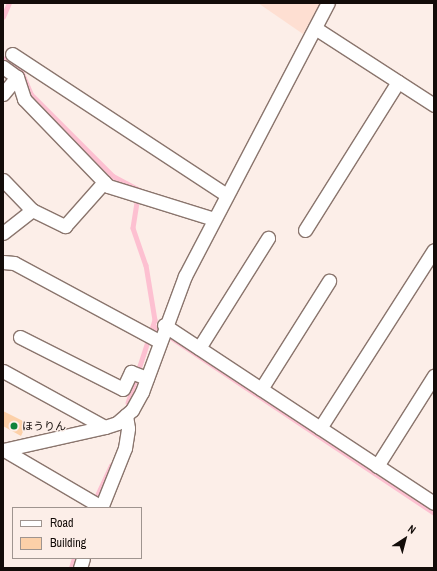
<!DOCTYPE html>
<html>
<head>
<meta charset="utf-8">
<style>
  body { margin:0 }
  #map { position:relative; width:437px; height:571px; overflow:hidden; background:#fceee8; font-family:"Archivo Narrow","Noto Sans JP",sans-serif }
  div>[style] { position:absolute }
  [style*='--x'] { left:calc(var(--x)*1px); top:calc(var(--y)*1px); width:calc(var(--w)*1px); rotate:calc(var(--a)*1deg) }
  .built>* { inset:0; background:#fedfd2 }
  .stream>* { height:4.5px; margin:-2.25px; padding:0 2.25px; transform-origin:2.25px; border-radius:2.25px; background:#fdc0d1 }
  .building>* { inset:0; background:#fcd0a8 }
  .roads { filter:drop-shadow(1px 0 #8a756d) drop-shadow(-1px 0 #8a756d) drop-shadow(0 1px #8a756d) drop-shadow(0 -1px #8a756d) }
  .street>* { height:13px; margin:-6.5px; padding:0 6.5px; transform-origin:6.5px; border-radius:6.5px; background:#fff }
  .dots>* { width:11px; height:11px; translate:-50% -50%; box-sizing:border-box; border:2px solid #fceee8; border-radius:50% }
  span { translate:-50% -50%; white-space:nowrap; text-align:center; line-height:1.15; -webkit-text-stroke:3px #fceee8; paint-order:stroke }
  .poi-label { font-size:11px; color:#130c09 }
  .left { translate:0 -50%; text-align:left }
  .frame { position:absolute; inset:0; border:4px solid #130c09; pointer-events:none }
  .legend { position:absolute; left:12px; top:507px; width:130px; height:52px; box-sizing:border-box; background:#fceee8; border:1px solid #9f948f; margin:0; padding:5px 7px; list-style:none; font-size:12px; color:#130c09 }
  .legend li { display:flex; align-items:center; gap:8px; height:20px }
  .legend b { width:20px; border:1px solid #9f948f }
  .north { position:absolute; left:385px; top:519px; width:40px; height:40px; -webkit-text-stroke:3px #fceee8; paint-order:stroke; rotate:36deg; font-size:11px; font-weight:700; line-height:16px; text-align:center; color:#130c09 }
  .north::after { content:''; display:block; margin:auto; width:14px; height:18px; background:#130c09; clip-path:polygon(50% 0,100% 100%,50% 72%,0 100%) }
</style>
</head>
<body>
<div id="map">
  <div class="built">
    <div style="clip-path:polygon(258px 3px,320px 3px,303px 34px)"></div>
  </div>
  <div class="stream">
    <div style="--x:3;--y:17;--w:15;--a:-67"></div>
    <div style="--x:3;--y:58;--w:22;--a:34"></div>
    <div style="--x:21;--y:70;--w:26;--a:67"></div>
    <div style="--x:31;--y:94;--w:116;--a:45"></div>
    <div style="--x:113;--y:176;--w:30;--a:28"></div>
    <div style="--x:139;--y:190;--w:38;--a:99"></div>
    <div style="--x:133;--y:228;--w:39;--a:71"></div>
    <div style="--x:146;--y:265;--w:56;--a:80.7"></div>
    <div style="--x:155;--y:320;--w:87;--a:108"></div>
    <div style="--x:154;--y:326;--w:337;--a:33.7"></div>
    <div style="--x:94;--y:502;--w:40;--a:-65"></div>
    <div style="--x:71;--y:568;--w:10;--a:-73"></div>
  </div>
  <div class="building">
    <div style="clip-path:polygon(3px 411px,27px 423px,21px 436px,3px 426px)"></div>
  </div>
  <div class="roads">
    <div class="street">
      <div style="--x:315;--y:28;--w:142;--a:32.9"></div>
      <div style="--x:12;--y:54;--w:257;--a:33.3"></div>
      <div style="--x:3;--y:67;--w:17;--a:36"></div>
      <div style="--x:17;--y:77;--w:23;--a:72"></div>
      <div style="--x:24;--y:99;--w:121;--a:46"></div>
      <div style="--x:108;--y:186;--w:111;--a:17.3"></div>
      <div style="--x:3;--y:94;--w:22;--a:-51"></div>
      <div style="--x:3;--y:180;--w:42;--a:46"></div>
      <div style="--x:32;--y:210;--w:37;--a:26"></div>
      <div style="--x:65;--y:226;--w:59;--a:-48.4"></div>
      <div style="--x:305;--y:230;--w:175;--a:-57.9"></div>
      <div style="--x:3;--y:233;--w:37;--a:-38"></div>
      <div style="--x:3;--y:262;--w:11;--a:5"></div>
      <div style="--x:14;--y:263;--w:165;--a:28.3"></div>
      <div style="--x:164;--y:325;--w:323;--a:33.4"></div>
      <div style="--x:20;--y:337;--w:115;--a:26.8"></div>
      <div style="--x:123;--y:389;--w:19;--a:-65"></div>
      <div style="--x:131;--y:372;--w:17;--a:21"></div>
      <div style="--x:199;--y:348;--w:130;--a:-57.9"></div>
      <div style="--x:3;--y:371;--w:116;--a:28.8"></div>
      <div style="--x:261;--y:389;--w:128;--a:-57.8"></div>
      <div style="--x:320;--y:428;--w:211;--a:-57.4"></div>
      <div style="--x:3;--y:450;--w:105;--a:-12.7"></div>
      <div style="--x:105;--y:427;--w:13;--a:-18"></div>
      <div style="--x:117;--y:423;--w:20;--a:-41"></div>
      <div style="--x:132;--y:410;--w:21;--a:-61"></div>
      <div style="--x:142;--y:392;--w:124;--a:-69.7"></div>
      <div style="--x:185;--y:276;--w:308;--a:-62.4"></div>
      <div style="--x:4;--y:450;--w:113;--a:30.4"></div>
      <div style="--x:377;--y:466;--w:107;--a:-57.7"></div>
      <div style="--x:101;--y:508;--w:65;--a:-68.2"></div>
      <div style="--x:125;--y:448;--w:20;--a:-81"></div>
      <div style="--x:128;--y:428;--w:13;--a:-99"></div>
      <div style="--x:80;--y:568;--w:10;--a:-73"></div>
    </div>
  </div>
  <div class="dots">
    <div style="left:14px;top:426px;background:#0e833b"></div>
  </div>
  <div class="poi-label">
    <span class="left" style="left:22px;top:426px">ほうりん</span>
  </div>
  <div class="frame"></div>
  <ul class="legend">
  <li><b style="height:5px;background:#fff"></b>Road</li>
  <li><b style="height:11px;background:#fcd0a8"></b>Building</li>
  </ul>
  <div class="north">N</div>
</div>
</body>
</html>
